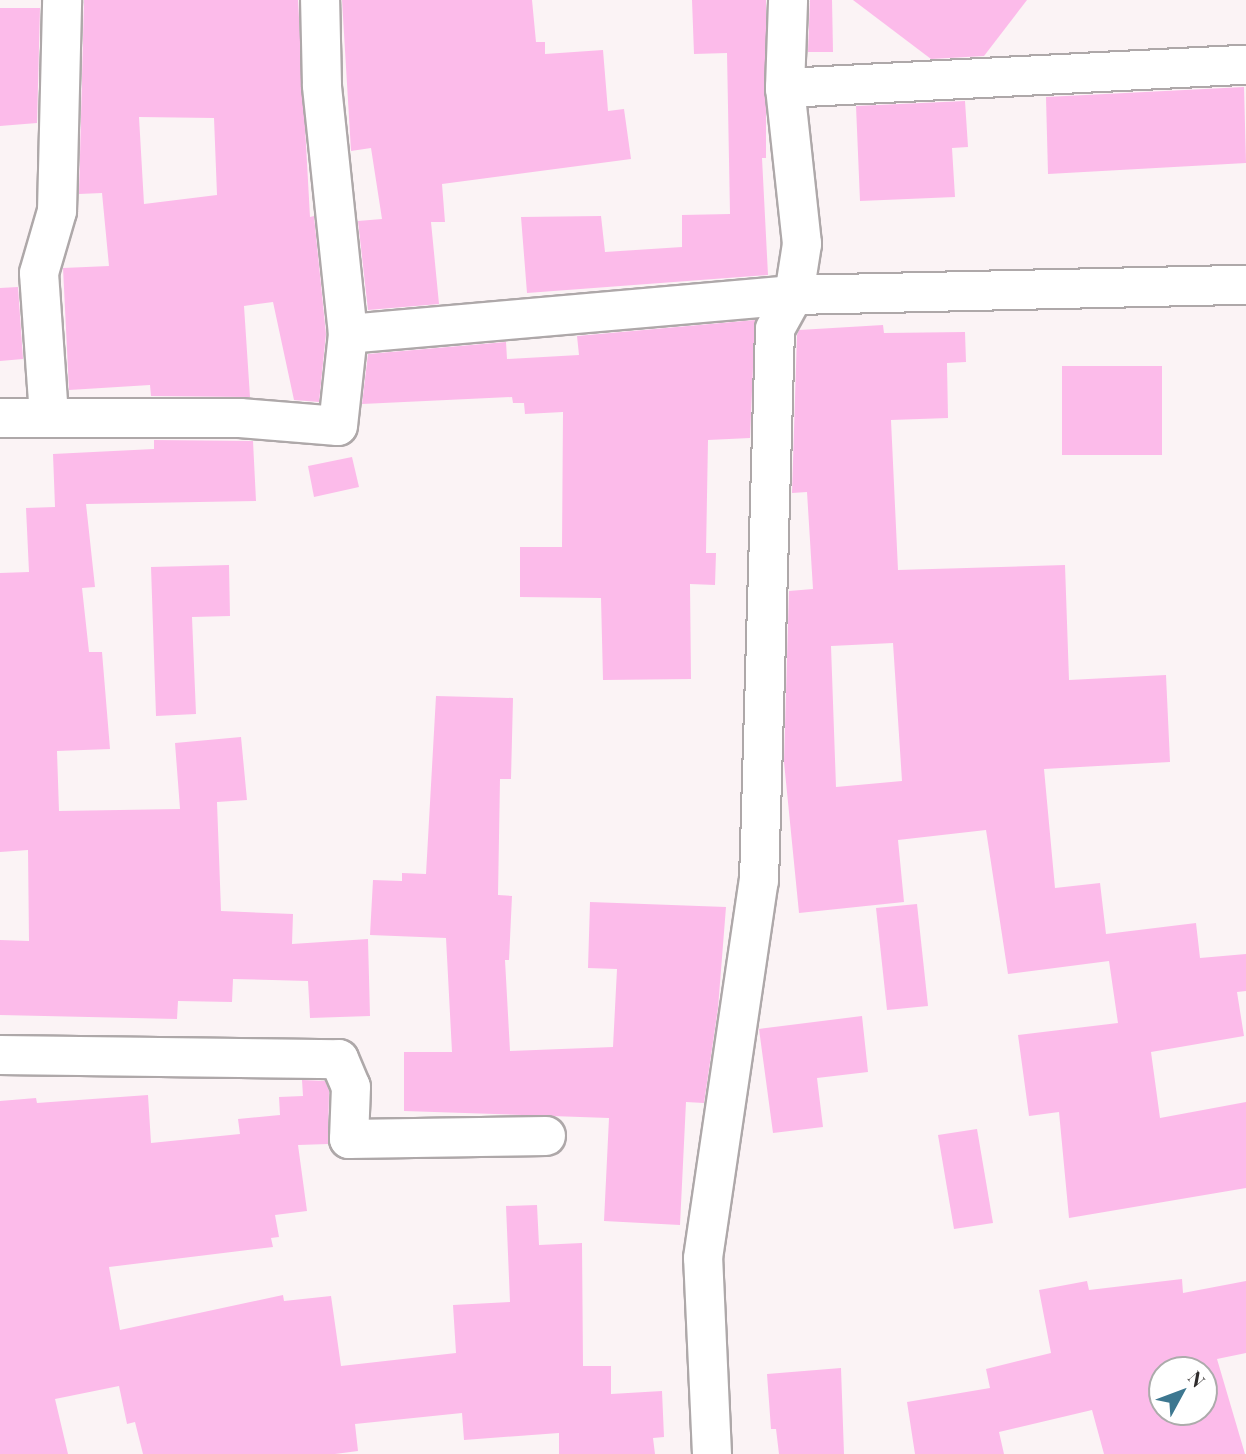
<!DOCTYPE html>
<html>
<head>
<meta charset="utf-8">
<style>
  body { margin:0 }
  #map { position:relative; width:1246px; height:1454px; overflow:hidden; background:#fbf3f5; font-family:"Playfair Display",serif }
  div>[style] { position:absolute }
  [style*='--x'] { left:calc(var(--x)*1px); top:calc(var(--y)*1px); width:calc(var(--w)*1px); rotate:calc(var(--a)*1deg) }
  .building>* { inset:0; background:#fcbbea }
  .roads { filter:drop-shadow(2px 0 #aea8a9) drop-shadow(-2px 0 #aea8a9) drop-shadow(0 2px #aea8a9) drop-shadow(0 -2px #aea8a9) }
  .minor>* { height:38px; margin:-19px; padding:0 19px; transform-origin:19px; border-radius:19px; background:#fff }
  span { translate:-50% -50%; white-space:nowrap; text-align:center; line-height:1.15; -webkit-text-stroke:5px #fff; paint-order:stroke }
  .north { position:absolute; left:1148px; top:1356px; width:70px; height:70px; box-sizing:border-box; background:#fff; border:2px solid #acabab; border-radius:50%; rotate:49deg; font-size:19px; font-weight:700; line-height:28px; text-align:center; color:#2f2c2c }
  .north::after { content:''; display:block; margin:auto; width:24px; height:32px; background:#3d7790; clip-path:polygon(50% 0,100% 100%,50% 72%,0 100%) }
</style>
</head>
<body>
<div id="map">
  <div class="building">
    <div style="clip-path:polygon(evenodd,84px 0,298px 0,310px 217px,314px 216px,326px 334px,319px 402px,294px 400px,273px 302px,244px 306px,250px 397px,151px 396px,150px 385px,69px 390px,63px 268px,109px 266px,102px 193px,79px 194px,84px 0,139px 117px,214px 118px,217px 195px,144px 204px,139px 117px)"></div>
    <div style="clip-path:polygon(342px 0,532px 0,536px 42px,545px 42px,545px 54px,603px 50px,608px 111px,624px 109px,631px 159px,442px 184px,445px 222px,431px 222px,439px 304px,368px 310px,358px 221px,382px 219px,371px 148px,351px 151px)"></div>
    <div style="clip-path:polygon(692px 0,766px 0,766px 158px,762px 158px,768px 275px,527px 293px,521px 217px,601px 216px,605px 252px,682px 247px,682px 215px,730px 214px,727px 53px,694px 54px)"></div>
    <div style="clip-path:polygon(810px 0,832px 0,833px 52px,808px 52px)"></div>
    <div style="clip-path:polygon(853px 0,1027px 0,984px 56px,931px 59px)"></div>
    <div style="clip-path:polygon(0 8px,40px 8px,37px 123px,0 126px)"></div>
    <div style="clip-path:polygon(1244px 87px,1246px 163px,1048px 174px,1046px 97px)"></div>
    <div style="clip-path:polygon(965px 101px,968px 147px,952px 148px,955px 197px,860px 201px,856px 106px)"></div>
    <div style="clip-path:polygon(18px 287px,23px 359px,0 361px,0 288px)"></div>
    <div style="clip-path:polygon(755px 320px,750px 438px,708px 440px,706px 553px,716px 553px,715px 585px,690px 584px,691px 679px,603px 680px,601px 598px,520px 597px,520px 547px,562px 547px,563px 412px,525px 414px,524px 403px,513px 403px,512px 397px,362px 404px,368px 354px,506px 342px,507px 359px,579px 355px,577px 336px)"></div>
    <div style="clip-path:polygon(evenodd,883px 325px,884px 333px,965px 332px,966px 362px,947px 363px,948px 418px,891px 420px,898px 570px,1065px 565px,1069px 680px,1166px 675px,1170px 762px,1044px 769px,1055px 888px,1100px 883px,1106px 934px,1196px 923px,1200px 958px,1246px 954px,1246px 991px,1237px 992px,1244px 1036px,1151px 1052px,1160px 1118px,1246px 1102px,1246px 1188px,1069px 1218px,1059px 1112px,1029px 1116px,1018px 1035px,1118px 1023px,1109px 961px,1008px 974px,986px 830px,898px 840px,904px 902px,799px 913px,784px 762px,789px 591px,813px 589px,807px 492px,792px 493px,797px 335px,799px 330px,883px 325px,893px 643px,902px 781px,836px 787px,831px 646px,893px 643px)"></div>
    <div style="clip-path:polygon(1062px 366px,1162px 366px,1162px 455px,1062px 455px)"></div>
    <div style="clip-path:polygon(154px 440px,253px 441px,256px 501px,86px 504px,95px 587px,82px 588px,89px 652px,102px 652px,110px 749px,57px 751px,59px 811px,180px 809px,175px 743px,241px 737px,247px 800px,217px 802px,221px 911px,293px 914px,292px 944px,368px 939px,370px 1016px,310px 1018px,308px 981px,233px 979px,232px 1002px,178px 1001px,177px 1019px,0 1015px,0 940px,29px 941px,28px 850px,0 852px,0 573px,29px 572px,26px 508px,55px 507px,53px 454px,154px 449px)"></div>
    <div style="clip-path:polygon(352px 457px,359px 487px,314px 497px,308px 466px)"></div>
    <div style="clip-path:polygon(229px 565px,230px 616px,192px 617px,196px 714px,156px 716px,151px 567px)"></div>
    <div style="clip-path:polygon(436px 696px,513px 698px,511px 779px,500px 779px,498px 895px,512px 896px,509px 960px,505px 960px,510px 1051px,613px 1047px,617px 969px,588px 968px,590px 902px,726px 907px,718px 1008px,704px 1103px,686px 1102px,680px 1225px,604px 1221px,609px 1118px,404px 1111px,404px 1052px,452px 1052px,446px 938px,370px 935px,373px 880px,402px 881px,402px 873px,426px 874px)"></div>
    <div style="clip-path:polygon(917px 904px,928px 1006px,887px 1010px,876px 908px)"></div>
    <div style="clip-path:polygon(862px 1016px,868px 1072px,817px 1078px,823px 1127px,773px 1133px,759px 1029px)"></div>
    <div style="clip-path:polygon(302px 1080px,325px 1081px,329px 1091px,328px 1144px,298px 1145px,307px 1211px,275px 1215px,279px 1237px,271px 1238px,273px 1247px,109px 1267px,120px 1330px,283px 1295px,284px 1301px,331px 1296px,341px 1366px,456px 1353px,453px 1305px,510px 1302px,506px 1206px,537px 1205px,539px 1245px,582px 1243px,583px 1366px,611px 1366px,611px 1394px,662px 1391px,664px 1437px,653px 1438px,655px 1454px,559px 1454px,559px 1433px,464px 1440px,462px 1413px,355px 1424px,358px 1451px,335px 1454px,143px 1454px,135px 1422px,127px 1424px,119px 1386px,55px 1399px,68px 1454px,0 1454px,0 1101px,36px 1098px,37px 1103px,148px 1095px,151px 1143px,240px 1134px,238px 1119px,280px 1115px,279px 1097px,303px 1096px)"></div>
    <div style="clip-path:polygon(977px 1129px,993px 1223px,954px 1229px,938px 1135px)"></div>
    <div style="clip-path:polygon(evenodd,1182px 1279px,1183px 1293px,1246px 1281px,1246px 1353px,1217px 1359px,1245px 1454px,1104px 1454px,1092px 1410px,999px 1432px,1004px 1454px,915px 1454px,907px 1402px,990px 1388px,986px 1369px,1051px 1353px,1039px 1290px,1087px 1281px,1089px 1290px,1182px 1279px,1162px 1370px,1204px 1370px,1204px 1412px,1162px 1412px,1162px 1370px)"></div>
    <div style="clip-path:polygon(841px 1368px,844px 1454px,779px 1454px,776px 1429px,771px 1429px,767px 1374px)"></div>
  </div>
  <div class="roads">
    <div class="minor">
      <div style="--x:785;--y:88;--w:462;--a:-2.9"></div>
      <div style="--x:348;--y:334;--w:448;--a:-5"></div>
      <div style="--x:794;--y:295;--w:452;--a:-1.3"></div>
      <div style="--x:49;--y:416;--w:143;--a:-94"></div>
      <div style="--x:39;--y:273;--w:65;--a:-73.8"></div>
      <div style="--x:57;--y:211;--w:211;--a:-88.6"></div>
      <div style="--x:0;--y:418;--w:240;--a:0"></div>
      <div style="--x:240;--y:418;--w:98;--a:4.7"></div>
      <div style="--x:338;--y:426;--w:93;--a:-83.8"></div>
      <div style="--x:348;--y:334;--w:250;--a:-96"></div>
      <div style="--x:322;--y:85;--w:85;--a:-91.3"></div>
      <div style="--x:0;--y:1055;--w:339;--a:0.7"></div>
      <div style="--x:339;--y:1059;--w:30;--a:67"></div>
      <div style="--x:351;--y:1087;--w:52;--a:92.2"></div>
      <div style="--x:349;--y:1139;--w:197;--a:-0.9"></div>
      <div style="--x:712;--y:1454;--w:196;--a:-92.6"></div>
      <div style="--x:703;--y:1258;--w:381;--a:-81.6"></div>
      <div style="--x:759;--y:881;--w:552;--a:-88.34"></div>
      <div style="--x:775;--y:329;--w:39;--a:-61"></div>
      <div style="--x:794;--y:295;--w:52;--a:-81.1"></div>
      <div style="--x:802;--y:244;--w:157;--a:-96.2"></div>
      <div style="--x:785;--y:88;--w:88;--a:-88"></div>
    </div>
  </div>
  <div class="north">N</div>
</div>
</body>
</html>
